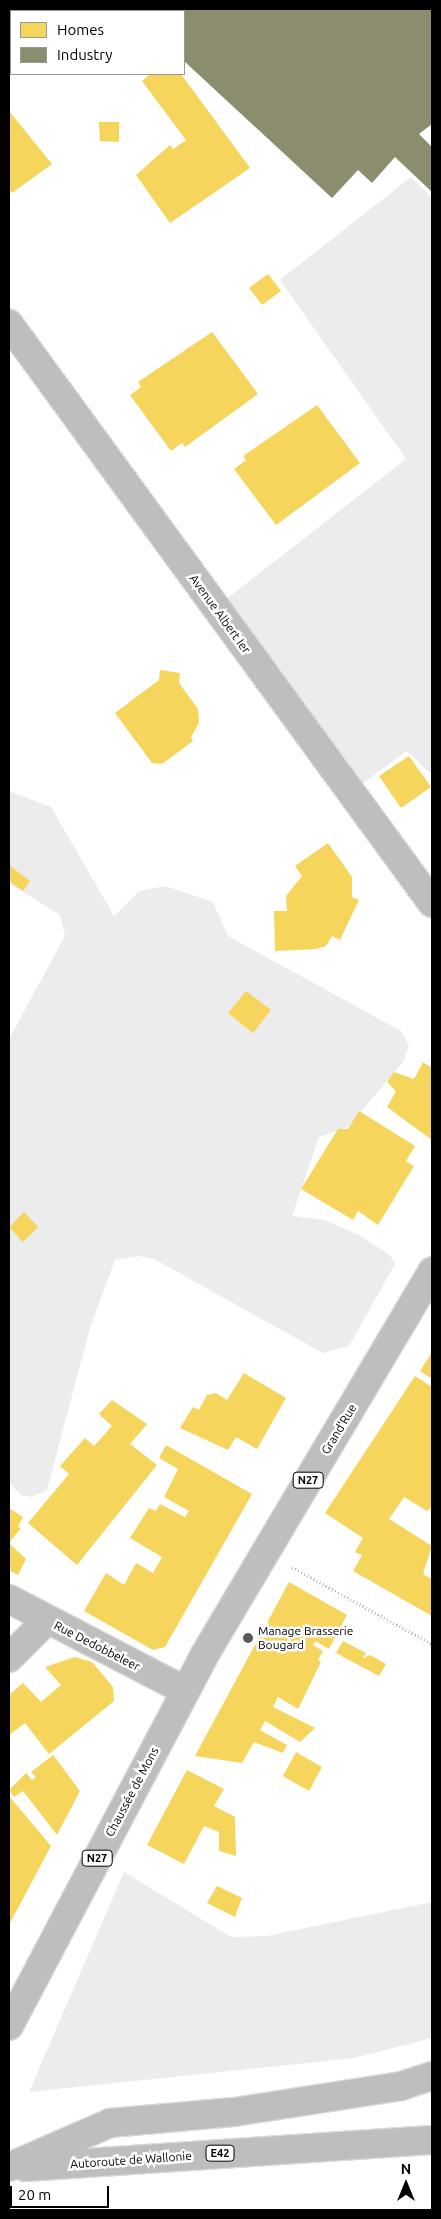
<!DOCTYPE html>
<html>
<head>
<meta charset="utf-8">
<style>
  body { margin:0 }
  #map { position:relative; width:441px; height:2219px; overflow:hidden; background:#fff; font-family:Ubuntu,sans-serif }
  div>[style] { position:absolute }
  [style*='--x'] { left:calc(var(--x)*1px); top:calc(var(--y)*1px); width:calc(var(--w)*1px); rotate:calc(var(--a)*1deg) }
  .green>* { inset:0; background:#ececec }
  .homes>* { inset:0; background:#f6d55c }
  .industry>* { inset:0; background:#8c8c6e }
  .path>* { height:3px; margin-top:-1.5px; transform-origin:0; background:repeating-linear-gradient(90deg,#b9b9b9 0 1px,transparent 0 3.5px) }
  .roads { filter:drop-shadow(1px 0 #dbdbdb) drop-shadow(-1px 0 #dbdbdb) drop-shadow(0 1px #dbdbdb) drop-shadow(0 -1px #dbdbdb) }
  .minor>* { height:28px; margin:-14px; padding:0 14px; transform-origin:14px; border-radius:14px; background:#bebebe }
  .primary>* { height:28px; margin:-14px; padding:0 14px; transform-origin:14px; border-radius:14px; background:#bebebe }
  .motorway>* { height:28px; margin:-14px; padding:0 14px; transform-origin:14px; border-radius:14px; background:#bebebe }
  .dots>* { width:14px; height:14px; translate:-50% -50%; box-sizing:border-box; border:2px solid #fff; border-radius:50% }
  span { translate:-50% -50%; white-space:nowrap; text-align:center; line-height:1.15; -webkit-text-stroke:5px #fff; paint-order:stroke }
  .shield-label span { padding:1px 4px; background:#fff; border:1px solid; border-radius:4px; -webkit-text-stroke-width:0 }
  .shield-label { font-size:11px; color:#000; font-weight:700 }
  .street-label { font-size:12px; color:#000 }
  .poi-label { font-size:12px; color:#000 }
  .left { translate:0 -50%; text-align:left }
  .frame { position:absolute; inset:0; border:10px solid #000; pointer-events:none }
  .legend { position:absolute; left:10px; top:10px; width:175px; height:65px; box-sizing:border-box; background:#fff; border:1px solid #999; margin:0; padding:6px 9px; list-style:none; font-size:15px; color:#000 }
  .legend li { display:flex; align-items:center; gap:10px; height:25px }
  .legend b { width:25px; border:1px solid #999 }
  .north { position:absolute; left:381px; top:2159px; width:50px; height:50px; -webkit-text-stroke:4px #fff; paint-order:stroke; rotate:0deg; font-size:14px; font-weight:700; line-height:20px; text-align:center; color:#000 }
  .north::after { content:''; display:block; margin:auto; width:18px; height:22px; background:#000; clip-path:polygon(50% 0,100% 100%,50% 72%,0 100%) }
  .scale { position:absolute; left:10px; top:2186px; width:99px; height:22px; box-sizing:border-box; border:2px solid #000; border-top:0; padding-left:6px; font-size:15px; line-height:18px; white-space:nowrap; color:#000; -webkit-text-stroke:4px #fff; paint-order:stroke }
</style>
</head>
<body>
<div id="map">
  <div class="green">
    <div style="clip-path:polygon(411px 177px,432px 198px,432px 775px,407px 751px,351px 792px,216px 607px,406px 459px,280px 280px)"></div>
    <div style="clip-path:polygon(9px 791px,51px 807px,114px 916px,139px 891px,165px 886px,213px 902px,228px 936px,401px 1031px,409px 1046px,403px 1062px,348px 1127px,319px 1137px,292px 1216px,324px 1220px,359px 1235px,390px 1255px,395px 1264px,349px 1346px,323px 1353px,156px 1260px,139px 1256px,115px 1260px,90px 1328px,47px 1490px,31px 1497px,21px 1495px,9px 1483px,9px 1039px,65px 936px,60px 915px,9px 883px)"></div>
    <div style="clip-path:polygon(124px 1872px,231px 1937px,267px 1936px,432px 1902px,432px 2038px,354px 2058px,29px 2092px)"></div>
  </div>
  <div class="homes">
    <div style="clip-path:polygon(150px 74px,181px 74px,250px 168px,170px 223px,136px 175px,170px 145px,173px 149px,186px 140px,142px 81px)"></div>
    <div style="clip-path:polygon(9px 111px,52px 164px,12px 193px,9px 189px)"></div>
    <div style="clip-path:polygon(99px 122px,119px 122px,119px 142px,100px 141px)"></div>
    <div style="clip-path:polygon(268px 274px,281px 291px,262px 305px,249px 288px)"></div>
    <div style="clip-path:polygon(212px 332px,258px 394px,185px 447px,182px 443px,171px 451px,130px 395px,141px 387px,138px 382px)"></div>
    <div style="clip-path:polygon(317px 405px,360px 463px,276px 525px,234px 469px,246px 460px,243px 456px)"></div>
    <div style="clip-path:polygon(160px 670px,180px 673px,179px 683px,198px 709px,199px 723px,191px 737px,193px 741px,162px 764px,152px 763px,115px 713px,159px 680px)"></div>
    <div style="clip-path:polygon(409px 756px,431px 787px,401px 808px,379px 776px)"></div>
    <div style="clip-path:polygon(328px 843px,352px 877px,352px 897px,359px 900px,340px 940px,332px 936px,326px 946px,316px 949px,275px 951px,274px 911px,287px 911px,286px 896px,302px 876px,295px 866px)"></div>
    <div style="clip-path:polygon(9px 865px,30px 881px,23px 891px,9px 881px)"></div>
    <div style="clip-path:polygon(246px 991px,271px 1010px,253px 1033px,228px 1013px)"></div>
    <div style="clip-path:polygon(423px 1062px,432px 1068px,432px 1140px,387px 1107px,396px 1091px,387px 1082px,394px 1072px,414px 1079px)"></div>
    <div style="clip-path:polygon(359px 1111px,415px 1146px,406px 1161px,414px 1166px,378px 1225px,358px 1211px,353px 1220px,301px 1189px,338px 1129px,348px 1129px)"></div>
    <div style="clip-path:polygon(24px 1212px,38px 1227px,23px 1242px,9px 1227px)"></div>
    <div style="clip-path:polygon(432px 1352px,432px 1379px,420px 1371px)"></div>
    <div style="clip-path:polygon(244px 1373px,286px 1398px,257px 1449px,236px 1437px,228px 1450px,180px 1428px,193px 1407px,199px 1410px,207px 1395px,216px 1393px,227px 1400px)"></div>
    <div style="clip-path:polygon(415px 1376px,432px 1387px,432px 1507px,427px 1511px,404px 1497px,389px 1519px,432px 1546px,423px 1574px,432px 1579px,432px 1616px,353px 1571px,362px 1555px,355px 1552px,363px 1538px,325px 1513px)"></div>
    <div style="clip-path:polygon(112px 1400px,147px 1424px,130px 1444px,157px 1465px,77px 1565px,28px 1523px,69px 1474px,60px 1466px,85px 1438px,94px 1446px,112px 1426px,99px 1414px)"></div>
    <div style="clip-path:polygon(166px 1445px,252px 1494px,165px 1647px,153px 1650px,84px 1611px,106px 1573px,124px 1585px,136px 1563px,153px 1573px,162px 1557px,130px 1538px,149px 1508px,156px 1511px,160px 1504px,185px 1517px,189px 1511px,164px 1497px,178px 1469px,159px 1458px)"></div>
    <div style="clip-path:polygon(9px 1508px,23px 1517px,18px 1527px,21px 1528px,9px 1543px,26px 1559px,18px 1575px,9px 1570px)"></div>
    <div style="clip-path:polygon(289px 1582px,347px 1615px,329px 1649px,315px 1641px,313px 1645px,323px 1651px,318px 1660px,321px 1662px,298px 1709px,278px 1697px,273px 1707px,315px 1728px,300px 1742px,265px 1721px,260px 1730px,287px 1745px,283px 1753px,254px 1742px,242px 1763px,195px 1756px)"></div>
    <div style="clip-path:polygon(343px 1641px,366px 1653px,363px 1658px,370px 1655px,386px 1664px,379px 1676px,336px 1653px)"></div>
    <div style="clip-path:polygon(75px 1657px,92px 1662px,113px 1687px,114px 1701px,49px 1754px,25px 1723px,9px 1735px,9px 1695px,23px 1683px,41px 1702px,61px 1685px,45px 1667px)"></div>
    <div style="clip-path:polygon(296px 1752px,322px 1767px,309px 1791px,283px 1776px)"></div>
    <div style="clip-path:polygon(53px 1755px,80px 1791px,57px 1835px,23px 1791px,14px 1797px,9px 1790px,26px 1773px,32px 1780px,36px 1777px,31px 1772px)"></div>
    <div style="clip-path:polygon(187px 1770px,224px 1789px,214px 1806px,235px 1817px,236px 1856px,219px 1851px,219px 1832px,204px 1826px,184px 1864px,147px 1845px)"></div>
    <div style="clip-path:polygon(9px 1796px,51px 1846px,9px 1925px)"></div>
    <div style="clip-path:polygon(217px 1886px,242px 1898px,235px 1917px,207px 1903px)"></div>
  </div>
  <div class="industry">
    <div style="clip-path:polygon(126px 9px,432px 9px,432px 124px,419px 134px,432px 147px,432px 192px,395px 157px,372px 183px,358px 170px,332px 198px,184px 61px,184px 11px)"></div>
  </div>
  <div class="path">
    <div style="--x:292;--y:1567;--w:160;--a:28.8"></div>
  </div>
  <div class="roads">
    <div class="minor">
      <div style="--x:9;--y:324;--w:717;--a:53.85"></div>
      <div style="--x:9;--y:1599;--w:199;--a:27.5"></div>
      <div style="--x:9;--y:1658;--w:54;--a:-45"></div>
    </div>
    <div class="primary">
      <div style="--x:9;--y:2026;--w:420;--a:-62.2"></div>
      <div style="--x:205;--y:1654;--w:445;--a:-59.3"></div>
    </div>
    <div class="motorway">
      <div style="--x:9;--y:2167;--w:110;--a:-23.5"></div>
      <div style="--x:110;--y:2123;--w:124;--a:-5.1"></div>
      <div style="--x:234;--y:2112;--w:169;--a:-8.8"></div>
      <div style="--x:401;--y:2086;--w:33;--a:-18"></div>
      <div style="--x:25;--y:2167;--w:408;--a:-3.8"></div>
    </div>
  </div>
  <div class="dots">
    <div style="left:248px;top:1638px;background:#595959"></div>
  </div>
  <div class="shield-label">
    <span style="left:308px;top:1480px">N27</span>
    <span style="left:97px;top:1858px">N27</span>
    <span style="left:220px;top:2153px">E42</span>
  </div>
  <div class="street-label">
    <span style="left:220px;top:614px;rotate:54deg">Avenue Albert Ier</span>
    <span style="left:339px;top:1429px;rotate:-59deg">Grand'Rue</span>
    <span style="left:97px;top:1646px;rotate:27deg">Rue Dedobbeleer</span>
    <span style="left:132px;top:1792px;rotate:-62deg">Chaussée de Mons</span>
    <span style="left:131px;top:2160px;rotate:-4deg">Autoroute de Wallonie</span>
  </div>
  <div class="poi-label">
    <span class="left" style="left:258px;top:1638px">Manage Brasserie<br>Bougard</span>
  </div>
  <div class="frame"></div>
  <ul class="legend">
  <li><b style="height:14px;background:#f6d55c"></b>Homes</li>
  <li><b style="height:14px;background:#8c8c6e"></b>Industry</li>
  </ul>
  <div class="north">N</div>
  <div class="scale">20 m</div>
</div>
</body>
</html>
